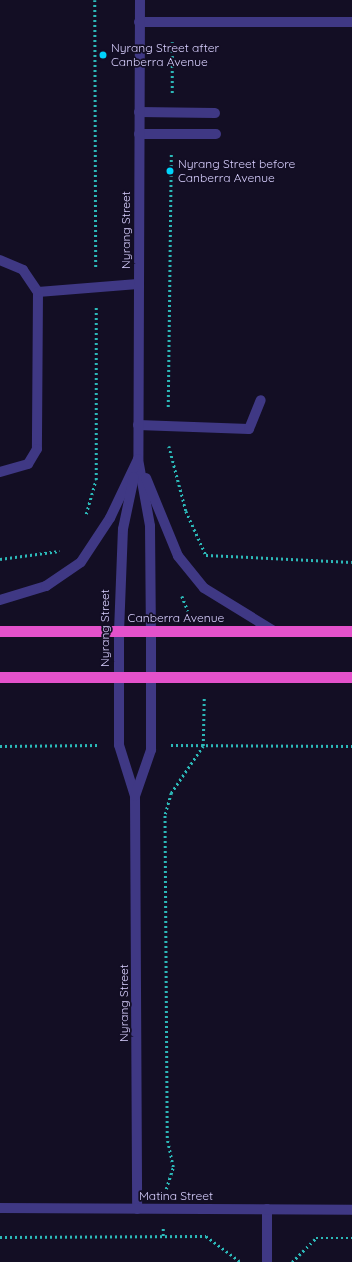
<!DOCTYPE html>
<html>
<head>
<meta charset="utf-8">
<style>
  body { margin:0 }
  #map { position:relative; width:352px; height:1262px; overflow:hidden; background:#130e24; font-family:Quicksand,sans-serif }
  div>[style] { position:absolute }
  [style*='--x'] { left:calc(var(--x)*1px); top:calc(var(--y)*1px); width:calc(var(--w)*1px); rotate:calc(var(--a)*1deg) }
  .path>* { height:2.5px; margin-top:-1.25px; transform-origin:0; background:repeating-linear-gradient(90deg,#2cb8b8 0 2px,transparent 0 5px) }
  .service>* { height:10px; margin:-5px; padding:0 5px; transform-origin:5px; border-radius:5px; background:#3f3884 }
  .minor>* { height:10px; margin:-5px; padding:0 5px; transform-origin:5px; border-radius:5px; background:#3f3884 }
  .tertiary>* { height:10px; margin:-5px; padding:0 5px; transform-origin:5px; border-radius:5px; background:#3f3884 }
  .trunk>* { height:11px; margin:-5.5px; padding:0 5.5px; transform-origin:5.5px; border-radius:5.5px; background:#e451cb }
  .dots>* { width:11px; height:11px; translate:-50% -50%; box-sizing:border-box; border:2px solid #130e24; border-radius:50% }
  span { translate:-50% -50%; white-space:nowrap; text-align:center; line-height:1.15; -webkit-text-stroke:3.5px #130e24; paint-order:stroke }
  .poi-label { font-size:12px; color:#d9d0ff }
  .left { translate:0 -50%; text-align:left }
  .street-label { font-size:12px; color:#d9d0ff }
</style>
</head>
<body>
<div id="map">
  <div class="path">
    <div style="--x:95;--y:0;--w:268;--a:89.8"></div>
    <div style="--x:172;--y:93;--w:51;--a:-90"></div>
    <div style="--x:168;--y:407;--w:253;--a:-89.3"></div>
    <div style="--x:169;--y:446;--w:67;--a:75.3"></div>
    <div style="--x:186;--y:511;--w:48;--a:65.6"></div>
    <div style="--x:86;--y:514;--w:35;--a:-74"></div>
    <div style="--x:96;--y:480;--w:173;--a:-90"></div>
    <div style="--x:206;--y:555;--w:146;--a:2.7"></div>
    <div style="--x:0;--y:559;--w:60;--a:-7.7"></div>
    <div style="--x:182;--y:596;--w:16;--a:68"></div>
    <div style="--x:171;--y:745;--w:181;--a:0.3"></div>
    <div style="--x:0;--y:746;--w:100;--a:-0.6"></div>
    <div style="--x:166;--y:1189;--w:23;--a:-72"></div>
    <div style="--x:173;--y:1167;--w:30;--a:-102"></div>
    <div style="--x:167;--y:1138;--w:324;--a:-90.4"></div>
    <div style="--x:165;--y:814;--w:22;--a:-74"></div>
    <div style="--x:171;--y:793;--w:57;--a:-55.8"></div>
    <div style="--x:203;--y:746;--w:49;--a:-88.8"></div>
    <div style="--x:163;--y:1236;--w:8;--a:-90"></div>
    <div style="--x:0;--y:1237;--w:206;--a:-0.3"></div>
    <div style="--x:206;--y:1236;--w:44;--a:36.6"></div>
    <div style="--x:292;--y:1262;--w:34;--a:-45"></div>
    <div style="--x:316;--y:1238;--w:36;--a:0"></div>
  </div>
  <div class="service">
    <div style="--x:139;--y:22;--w:213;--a:0"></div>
    <div style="--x:139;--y:112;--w:76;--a:0.8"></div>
    <div style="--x:139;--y:134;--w:77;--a:0"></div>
    <div style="--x:0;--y:260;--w:25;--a:23"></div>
    <div style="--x:23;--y:270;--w:27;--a:56"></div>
    <div style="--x:38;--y:292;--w:157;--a:90.4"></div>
    <div style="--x:37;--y:449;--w:17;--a:121"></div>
    <div style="--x:28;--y:464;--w:29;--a:164"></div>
    <div style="--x:38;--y:292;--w:100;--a:-4.6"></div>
    <div style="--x:138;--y:425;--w:111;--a:2.1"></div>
    <div style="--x:249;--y:429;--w:31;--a:-68"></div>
  </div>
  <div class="minor">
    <div style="--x:140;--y:0;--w:459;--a:90.2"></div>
    <div style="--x:138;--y:459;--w:68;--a:79.8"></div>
    <div style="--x:150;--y:526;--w:106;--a:89.5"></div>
    <div style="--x:146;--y:478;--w:84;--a:67.7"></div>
    <div style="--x:178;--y:556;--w:41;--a:50.9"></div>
    <div style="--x:204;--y:588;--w:82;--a:31.6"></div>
    <div style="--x:0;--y:600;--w:48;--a:-16.9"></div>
    <div style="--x:46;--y:586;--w:42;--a:-34.4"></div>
    <div style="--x:81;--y:562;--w:53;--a:-56.6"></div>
    <div style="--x:110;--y:518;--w:65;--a:-64.6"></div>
    <div style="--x:119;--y:632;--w:103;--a:-87.8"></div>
    <div style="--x:123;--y:529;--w:53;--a:-78.1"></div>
    <div style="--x:267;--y:1262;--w:53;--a:-90"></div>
  </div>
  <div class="tertiary">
    <div style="--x:119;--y:632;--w:113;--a:90"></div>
    <div style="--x:119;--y:745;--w:53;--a:72.6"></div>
    <div style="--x:135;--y:796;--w:413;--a:89.7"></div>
    <div style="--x:135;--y:796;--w:49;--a:-70.8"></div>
    <div style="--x:151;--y:750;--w:118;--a:-90"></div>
    <div style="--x:0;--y:1208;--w:352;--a:0.3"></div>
  </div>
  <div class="trunk">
    <div style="--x:0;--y:631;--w:352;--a:0"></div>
    <div style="--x:0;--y:677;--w:352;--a:0"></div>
  </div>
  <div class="dots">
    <div style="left:103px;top:55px;background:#00d3fb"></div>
    <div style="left:170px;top:171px;background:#00d3fb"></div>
  </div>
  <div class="poi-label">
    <span class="left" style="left:111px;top:55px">Nyrang Street after<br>Canberra Avenue</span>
    <span class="left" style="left:178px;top:171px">Nyrang Street before<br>Canberra Avenue</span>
  </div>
  <div class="street-label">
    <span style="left:126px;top:230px;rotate:-90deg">Nyrang Street</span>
    <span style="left:176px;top:618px">Canberra Avenue</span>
    <span style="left:105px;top:628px;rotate:-90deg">Nyrang Street</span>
    <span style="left:124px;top:1003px;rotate:-90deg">Nyrang Street</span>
    <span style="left:176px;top:1196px">Matina Street</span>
  </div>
</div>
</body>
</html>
